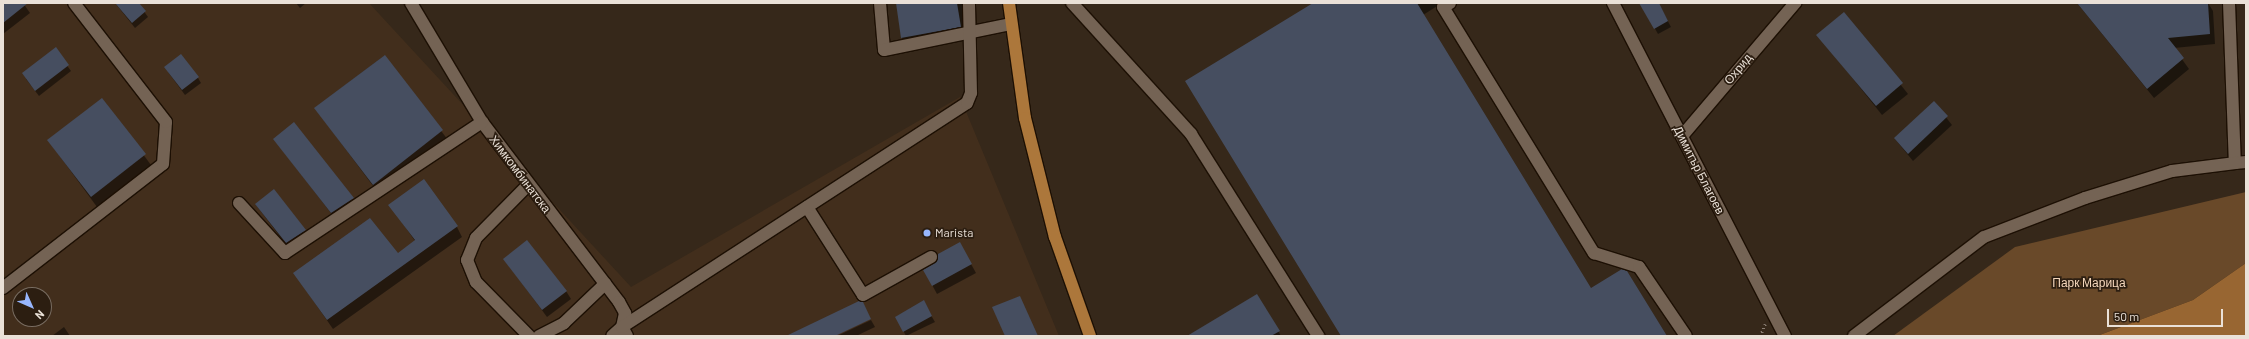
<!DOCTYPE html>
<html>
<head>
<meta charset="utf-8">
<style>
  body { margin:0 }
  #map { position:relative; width:2249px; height:339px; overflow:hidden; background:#36281a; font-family:Barlow,sans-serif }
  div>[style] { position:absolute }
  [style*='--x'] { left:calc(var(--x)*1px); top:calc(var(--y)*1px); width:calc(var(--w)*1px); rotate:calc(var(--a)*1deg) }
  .built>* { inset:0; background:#422e1c }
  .green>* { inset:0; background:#694929 }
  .water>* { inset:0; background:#986632 }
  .shadow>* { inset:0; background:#0007 }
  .building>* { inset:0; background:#464e60 }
  .path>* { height:2.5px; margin-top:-1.25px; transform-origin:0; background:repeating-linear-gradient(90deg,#8a7e73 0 1px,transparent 0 4px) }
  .roads { filter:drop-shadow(1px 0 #1d1004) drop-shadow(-1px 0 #1d1004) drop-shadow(0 1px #1d1004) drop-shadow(0 -1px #1d1004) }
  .minor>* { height:12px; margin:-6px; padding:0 6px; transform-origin:6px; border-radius:6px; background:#746354 }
  .major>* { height:12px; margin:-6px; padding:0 6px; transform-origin:6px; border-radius:6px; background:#ac773b }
  .dots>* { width:11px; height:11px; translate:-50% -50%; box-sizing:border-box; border:2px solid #2c1e11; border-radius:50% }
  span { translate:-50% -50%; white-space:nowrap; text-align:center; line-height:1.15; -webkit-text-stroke:3.5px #2c1e11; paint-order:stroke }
  .street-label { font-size:12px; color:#eae1d8 }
  .poi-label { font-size:12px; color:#eae1d8 }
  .left { translate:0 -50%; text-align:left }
  .park-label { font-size:12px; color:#f5d7bc }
  .frame { position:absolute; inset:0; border:4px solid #eae1d8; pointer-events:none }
  .north { position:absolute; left:12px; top:287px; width:40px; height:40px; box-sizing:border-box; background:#2c1e11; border:1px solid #786c61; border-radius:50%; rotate:135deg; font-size:11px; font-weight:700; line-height:16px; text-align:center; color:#eae1d8 }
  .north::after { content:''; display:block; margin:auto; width:14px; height:18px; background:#97b6fd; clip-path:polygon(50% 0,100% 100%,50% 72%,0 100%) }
  .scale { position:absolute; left:2107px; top:309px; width:116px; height:18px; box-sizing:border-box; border:2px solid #eae1d8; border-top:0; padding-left:5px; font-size:12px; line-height:14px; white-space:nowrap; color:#eae1d8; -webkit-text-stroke:3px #2c1e11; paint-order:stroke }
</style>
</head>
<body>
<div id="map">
  <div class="built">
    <div style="clip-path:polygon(evenodd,3px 3px,369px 3px,631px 287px,960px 97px,1059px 336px,3px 336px,3px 3px,20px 295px,44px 295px,44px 319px,20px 319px,20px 295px)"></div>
  </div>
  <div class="green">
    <div style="clip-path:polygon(2246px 192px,2246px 263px,2193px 300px,2097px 336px,1893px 336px,2015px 247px)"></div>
  </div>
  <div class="water">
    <div style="clip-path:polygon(2246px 263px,2246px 336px,2097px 336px,2193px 300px)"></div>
  </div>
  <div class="shadow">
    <div style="clip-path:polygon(3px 3px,23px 3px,30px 13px,3px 34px)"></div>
    <div style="clip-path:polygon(115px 3px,138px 3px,148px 17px,135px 28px)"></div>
    <div style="clip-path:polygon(296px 3px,306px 3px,300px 8px)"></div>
    <div style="clip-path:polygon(897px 3px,962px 3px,966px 37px,908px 48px,902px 38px)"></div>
    <div style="clip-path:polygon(1314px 3px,1442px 3px,1423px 15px,1590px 290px,1665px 336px,1341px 336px)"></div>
    <div style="clip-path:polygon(1658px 3px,1671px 27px,1658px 34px,1641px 4px)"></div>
    <div style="clip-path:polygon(2077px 3px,2208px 3px,2213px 11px,2215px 44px,2174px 48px,2189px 69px,2154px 98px)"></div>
    <div style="clip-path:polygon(1844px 13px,1908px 94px,1882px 115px,1818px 35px)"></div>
    <div style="clip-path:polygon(55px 49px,71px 71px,39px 96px,26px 79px)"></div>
    <div style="clip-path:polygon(384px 56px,448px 140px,379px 194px,315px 108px)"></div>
    <div style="clip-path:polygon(168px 72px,198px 78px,201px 83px,185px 95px)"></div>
    <div style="clip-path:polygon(102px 99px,151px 165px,97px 207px,48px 140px)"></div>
    <div style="clip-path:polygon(1934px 102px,1952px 125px,1913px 161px,1895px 139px)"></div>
    <div style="clip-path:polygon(294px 124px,358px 207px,337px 221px,274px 139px)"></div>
    <div style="clip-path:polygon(274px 191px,309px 239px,291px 251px,256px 205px)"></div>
    <div style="clip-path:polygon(390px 205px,457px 227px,462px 237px,333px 329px,294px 273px,397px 255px,415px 241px)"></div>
    <div style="clip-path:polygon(960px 244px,976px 273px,937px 294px,924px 270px)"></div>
    <div style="clip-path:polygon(504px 259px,566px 291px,571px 299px,547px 317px)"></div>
    <div style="clip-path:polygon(1256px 296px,1281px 336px,1189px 336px)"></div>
    <div style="clip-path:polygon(923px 302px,935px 322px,906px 336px,896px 317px)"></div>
    <div style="clip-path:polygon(871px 320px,875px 327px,856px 336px,837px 336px)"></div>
    <div style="clip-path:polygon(64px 327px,70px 336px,52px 336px)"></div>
  </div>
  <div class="building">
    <div style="clip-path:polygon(3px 3px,28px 3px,3px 23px)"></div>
    <div style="clip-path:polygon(115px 3px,139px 3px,146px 11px,132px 23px)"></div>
    <div style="clip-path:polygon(896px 3px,957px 3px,961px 27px,901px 38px)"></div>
    <div style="clip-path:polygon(1313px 3px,1417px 3px,1591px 288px,1622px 269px,1627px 271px,1667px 336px,1341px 336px,1185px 81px)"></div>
    <div style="clip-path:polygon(1639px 3px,1659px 3px,1668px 21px,1654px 29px)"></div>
    <div style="clip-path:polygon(2077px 3px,2208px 3px,2210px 34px,2168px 38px,2184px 58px,2147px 89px)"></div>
    <div style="clip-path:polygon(1844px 12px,1903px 83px,1876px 106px,1816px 35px)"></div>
    <div style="clip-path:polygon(56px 47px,69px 65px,35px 91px,22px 73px)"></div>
    <div style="clip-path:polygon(181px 54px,199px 77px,182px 90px,164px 67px)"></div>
    <div style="clip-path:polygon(385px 55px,443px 130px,373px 185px,314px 108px)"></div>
    <div style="clip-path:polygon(102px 98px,146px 154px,91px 197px,47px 140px)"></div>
    <div style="clip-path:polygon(1934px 101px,1948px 116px,1908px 154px,1894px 138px)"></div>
    <div style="clip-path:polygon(294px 122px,354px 198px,331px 213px,273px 139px)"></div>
    <div style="clip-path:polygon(424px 179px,458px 226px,327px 320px,293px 273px,370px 218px,398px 253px,415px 240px,388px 205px)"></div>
    <div style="clip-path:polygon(274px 189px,306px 230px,286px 243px,255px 204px)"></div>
    <div style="clip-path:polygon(527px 240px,567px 291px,542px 310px,503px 259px)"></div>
    <div style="clip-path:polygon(960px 242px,972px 264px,932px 286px,923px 270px,937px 261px,938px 254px)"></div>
    <div style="clip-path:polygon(1257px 294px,1280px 331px,1271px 336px,1187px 336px)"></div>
    <div style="clip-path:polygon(1020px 296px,1038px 336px,1005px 336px,992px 307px)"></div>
    <div style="clip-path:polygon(924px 300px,932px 316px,903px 332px,895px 317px)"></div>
    <div style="clip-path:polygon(859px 301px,863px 302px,871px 319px,835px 336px,786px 336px)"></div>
  </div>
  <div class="path">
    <div style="--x:1760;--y:336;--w:13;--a:-67"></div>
  </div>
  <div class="roads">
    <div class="minor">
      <div style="--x:411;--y:3;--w:139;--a:59.2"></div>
      <div style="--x:482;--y:122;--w:226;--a:52.7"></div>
      <div style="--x:619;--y:302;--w:13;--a:61"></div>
      <div style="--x:625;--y:313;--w:14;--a:102"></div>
      <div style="--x:622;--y:327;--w:13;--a:138"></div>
      <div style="--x:880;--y:3;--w:47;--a:85.1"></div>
      <div style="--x:884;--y:50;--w:130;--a:-11.6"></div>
      <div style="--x:1072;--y:3;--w:177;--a:47.7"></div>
      <div style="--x:1191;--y:134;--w:239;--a:57.8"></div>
      <div style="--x:1450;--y:3;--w:8;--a:150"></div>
      <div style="--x:1443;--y:7;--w:289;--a:58.5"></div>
      <div style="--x:1594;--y:253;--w:47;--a:17.3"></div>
      <div style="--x:1639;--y:267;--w:83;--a:55.7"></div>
      <div style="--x:1613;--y:3;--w:375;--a:62.7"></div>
      <div style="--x:2229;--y:3;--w:160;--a:87.9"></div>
      <div style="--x:2235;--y:163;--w:11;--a:-5"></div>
      <div style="--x:1682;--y:136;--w:175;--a:-49.6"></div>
      <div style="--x:528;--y:185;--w:74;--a:134.5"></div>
      <div style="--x:476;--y:238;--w:24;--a:112"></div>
      <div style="--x:467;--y:260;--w:24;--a:68"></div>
      <div style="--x:476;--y:282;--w:76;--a:45.5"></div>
      <div style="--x:239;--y:203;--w:68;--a:47.4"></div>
      <div style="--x:285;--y:253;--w:237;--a:-33.6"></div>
      <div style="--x:807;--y:207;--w:104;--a:57.5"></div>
      <div style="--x:863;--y:295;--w:78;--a:-29.2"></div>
      <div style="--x:3;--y:288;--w:202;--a:-37.8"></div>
      <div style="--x:163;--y:164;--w:42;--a:-85.9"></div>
      <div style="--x:166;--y:122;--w:150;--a:-127.7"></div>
      <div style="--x:539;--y:336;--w:28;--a:-27"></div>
      <div style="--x:564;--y:323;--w:57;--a:-43.6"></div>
      <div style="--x:627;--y:336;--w:10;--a:-119"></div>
      <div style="--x:622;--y:327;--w:411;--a:-33"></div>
      <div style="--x:967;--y:103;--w:11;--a:-68"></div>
      <div style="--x:971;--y:93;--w:90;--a:-91.3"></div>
      <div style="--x:1854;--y:336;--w:163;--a:-37.3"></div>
      <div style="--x:1984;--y:237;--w:108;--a:-21.1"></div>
      <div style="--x:2085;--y:198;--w:91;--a:-17.2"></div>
      <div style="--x:2172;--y:171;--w:64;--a:-7.2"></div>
    </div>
    <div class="major">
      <div style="--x:1009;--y:3;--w:116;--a:82.1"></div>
      <div style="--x:1025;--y:118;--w:123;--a:75.9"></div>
      <div style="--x:1055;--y:237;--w:105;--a:70.5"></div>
    </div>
  </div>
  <div class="dots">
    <div style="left:927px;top:233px;background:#97b6fd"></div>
  </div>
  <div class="street-label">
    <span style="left:1738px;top:69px;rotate:-50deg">Охрид</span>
    <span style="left:1699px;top:170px;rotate:63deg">Димитър Благоев</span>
    <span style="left:520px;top:174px;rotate:53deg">Химкомбинатска</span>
  </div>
  <div class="poi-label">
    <span class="left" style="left:935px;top:233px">Marista</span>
  </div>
  <div class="park-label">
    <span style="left:2089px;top:283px">Парк Марица</span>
  </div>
  <div class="frame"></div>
  <div class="north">N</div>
  <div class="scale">50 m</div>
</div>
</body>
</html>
